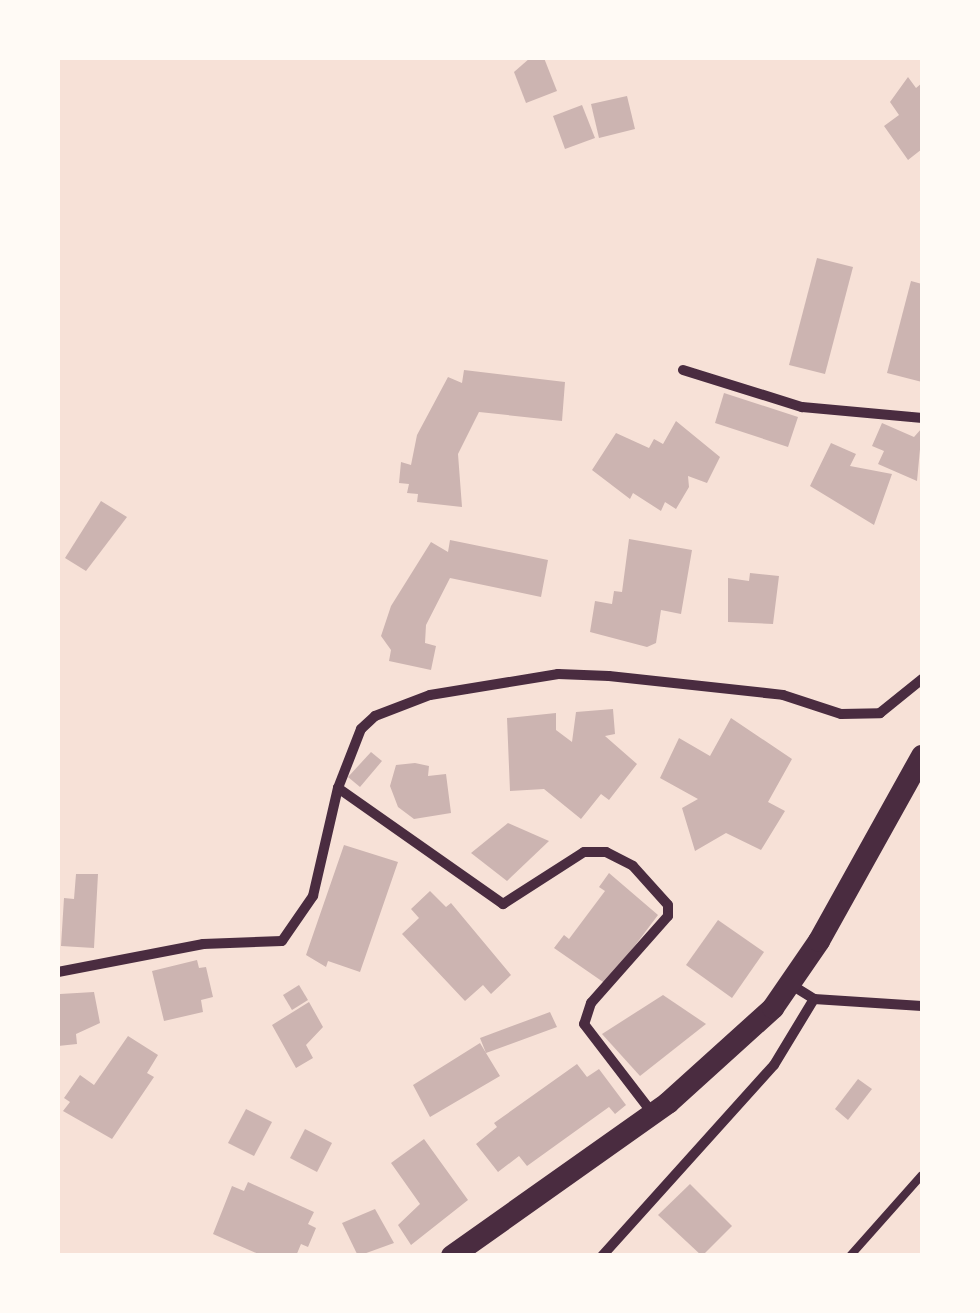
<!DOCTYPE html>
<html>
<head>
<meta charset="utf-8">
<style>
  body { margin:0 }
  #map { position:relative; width:980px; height:1313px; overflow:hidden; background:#f7e1d7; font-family:Mulish,sans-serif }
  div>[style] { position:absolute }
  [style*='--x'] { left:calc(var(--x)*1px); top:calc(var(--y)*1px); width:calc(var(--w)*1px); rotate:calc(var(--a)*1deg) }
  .building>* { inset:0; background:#ccb4b1 }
  .service>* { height:8px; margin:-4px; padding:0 4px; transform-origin:4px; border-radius:4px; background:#4a2c40 }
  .minor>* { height:10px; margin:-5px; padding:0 5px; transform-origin:5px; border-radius:5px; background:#4a2c40 }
  .primary>* { height:22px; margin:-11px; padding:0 11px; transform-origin:11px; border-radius:11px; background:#4a2c40 }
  span { translate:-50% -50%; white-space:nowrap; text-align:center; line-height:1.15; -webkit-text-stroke:9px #fffaf5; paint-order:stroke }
  .frame { position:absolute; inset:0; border:60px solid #fffaf5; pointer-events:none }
</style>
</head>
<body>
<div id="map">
  <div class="building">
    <div style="clip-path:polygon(530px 58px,544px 58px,557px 91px,526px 103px,514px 72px)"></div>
    <div style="clip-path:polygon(908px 77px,916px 88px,922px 83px,922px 149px,908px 160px,884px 126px,899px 115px,890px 102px)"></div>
    <div style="clip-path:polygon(627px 96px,635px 129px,599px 138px,591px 104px)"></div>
    <div style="clip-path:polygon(582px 105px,595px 138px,565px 149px,553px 116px)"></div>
    <div style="clip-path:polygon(817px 258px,853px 267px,825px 374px,789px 365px)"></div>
    <div style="clip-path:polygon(911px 281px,922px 284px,922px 382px,887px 373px)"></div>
    <div style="clip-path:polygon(464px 370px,565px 382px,562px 421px,479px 412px,458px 454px,462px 507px,417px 502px,418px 494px,407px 493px,409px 484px,399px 483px,401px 462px,411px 465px,417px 435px,448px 377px,462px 383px)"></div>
    <div style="clip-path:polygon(724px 393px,798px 417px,788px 447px,715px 423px)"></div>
    <div style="clip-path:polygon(676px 421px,720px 457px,707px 483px,688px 476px,689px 487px,676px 509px,665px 502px,661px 511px,633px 493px,630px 499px,592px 470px,616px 433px,649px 448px,654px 439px,663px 444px)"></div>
    <div style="clip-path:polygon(882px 423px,914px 437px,922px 428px,917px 481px,878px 464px,884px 451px,872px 446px)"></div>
    <div style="clip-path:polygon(831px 443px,856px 454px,850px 466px,892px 474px,874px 525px,810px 486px)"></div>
    <div style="clip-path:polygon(101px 501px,127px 517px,86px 571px,65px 558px)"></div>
    <div style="clip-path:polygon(629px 539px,692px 550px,681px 614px,661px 610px,656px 643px,647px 647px,590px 632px,595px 601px,612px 604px,614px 591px,622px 592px)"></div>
    <div style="clip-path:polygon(450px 540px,548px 560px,541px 597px,450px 578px,426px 625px,425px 643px,436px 646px,431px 670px,389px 661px,391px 650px,381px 636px,391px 606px,431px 542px,448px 552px)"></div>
    <div style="clip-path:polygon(750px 573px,779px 576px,773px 624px,728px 622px,728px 578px,749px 581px)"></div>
    <div style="clip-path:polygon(613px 709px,615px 734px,605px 736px,637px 764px,609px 800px,601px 794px,581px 819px,544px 789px,510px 791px,507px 718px,556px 713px,556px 730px,572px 742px,576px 712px)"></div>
    <div style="clip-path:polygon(731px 718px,792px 759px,768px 802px,785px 811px,761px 850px,726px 833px,695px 851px,682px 808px,698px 799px,660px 778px,679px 738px,710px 756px)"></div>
    <div style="clip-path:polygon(371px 752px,382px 761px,360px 787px,348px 777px)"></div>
    <div style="clip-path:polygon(415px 763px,429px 766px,428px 776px,446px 774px,451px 813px,414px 819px,398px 807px,390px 786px,396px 765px)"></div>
    <div style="clip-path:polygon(508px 823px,549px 841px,507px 881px,471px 853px)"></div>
    <div style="clip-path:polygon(344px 845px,398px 862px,360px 972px,328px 961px,326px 967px,306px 955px)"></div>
    <div style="clip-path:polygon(609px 873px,658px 915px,606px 984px,554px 948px,564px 935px,569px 939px,605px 891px,599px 887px)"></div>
    <div style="clip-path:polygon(76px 874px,98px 874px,94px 948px,61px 946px,64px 898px,74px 899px)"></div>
    <div style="clip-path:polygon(430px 891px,446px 907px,451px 903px,511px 975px,491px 994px,483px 985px,465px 1001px,402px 934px,419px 918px,411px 909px)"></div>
    <div style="clip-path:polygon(718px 920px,764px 952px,732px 998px,686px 965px)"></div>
    <div style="clip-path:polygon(197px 960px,199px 968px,206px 967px,213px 997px,201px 1000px,203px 1012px,164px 1021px,152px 971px)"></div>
    <div style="clip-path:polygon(299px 985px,308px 1000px,292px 1010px,283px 995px)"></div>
    <div style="clip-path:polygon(94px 992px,100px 1023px,76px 1034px,77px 1044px,58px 1046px,60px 994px)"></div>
    <div style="clip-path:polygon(663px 995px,706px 1024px,640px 1076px,602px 1034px)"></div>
    <div style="clip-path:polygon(309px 1002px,323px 1027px,306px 1045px,313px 1058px,296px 1068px,272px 1025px)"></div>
    <div style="clip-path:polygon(550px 1012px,557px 1027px,486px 1053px,500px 1076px,430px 1117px,413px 1085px,480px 1043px,486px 1053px,480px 1038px)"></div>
    <div style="clip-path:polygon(128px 1036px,158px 1055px,147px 1073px,154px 1077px,112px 1139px,63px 1111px,70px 1102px,64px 1098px,80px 1075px,94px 1085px)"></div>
    <div style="clip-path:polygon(577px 1064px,587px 1077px,599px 1069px,626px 1105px,615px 1114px,609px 1107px,527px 1166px,519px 1156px,498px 1172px,476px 1144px,497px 1127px,494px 1123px)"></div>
    <div style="clip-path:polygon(858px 1079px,872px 1089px,848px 1120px,835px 1109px)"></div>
    <div style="clip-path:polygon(246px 1109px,272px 1122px,254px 1156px,228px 1143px)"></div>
    <div style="clip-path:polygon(305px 1129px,332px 1143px,317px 1172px,290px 1158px)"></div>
    <div style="clip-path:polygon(424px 1139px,468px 1200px,411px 1245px,398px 1225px,420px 1204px,391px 1163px)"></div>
    <div style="clip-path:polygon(248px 1182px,314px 1212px,308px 1224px,316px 1228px,308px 1247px,301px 1244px,296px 1256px,263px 1256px,213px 1234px,232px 1186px,244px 1191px)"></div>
    <div style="clip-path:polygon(690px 1184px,732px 1226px,702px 1256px,658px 1215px)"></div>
    <div style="clip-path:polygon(375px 1209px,394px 1243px,358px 1256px,342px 1223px)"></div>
  </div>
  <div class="service">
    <div style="--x:850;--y:1256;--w:108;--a:-48.4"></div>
  </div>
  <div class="minor">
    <div style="--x:683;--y:370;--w:125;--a:17.3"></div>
    <div style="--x:802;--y:407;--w:121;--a:5.2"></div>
    <div style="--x:338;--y:788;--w:202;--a:35.1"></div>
    <div style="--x:503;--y:904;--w:96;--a:-32.7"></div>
    <div style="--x:584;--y:852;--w:22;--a:0"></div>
    <div style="--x:606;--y:852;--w:30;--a:27"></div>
    <div style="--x:633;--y:866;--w:52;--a:48.1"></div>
    <div style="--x:668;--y:905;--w:11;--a:90"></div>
    <div style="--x:668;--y:916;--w:116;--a:131.5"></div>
    <div style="--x:591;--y:1003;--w:22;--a:108"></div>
    <div style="--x:584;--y:1024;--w:113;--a:52.5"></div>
    <div style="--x:58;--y:972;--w:148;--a:-10.9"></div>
    <div style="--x:203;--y:944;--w:79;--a:-2.2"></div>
    <div style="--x:282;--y:941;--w:55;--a:-55.4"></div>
    <div style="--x:313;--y:896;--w:111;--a:-77"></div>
    <div style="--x:338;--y:788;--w:63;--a:-68.7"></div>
    <div style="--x:361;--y:729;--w:19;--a:-43"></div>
    <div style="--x:375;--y:716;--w:59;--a:-20.9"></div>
    <div style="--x:430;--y:695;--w:130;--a:-9.3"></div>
    <div style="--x:558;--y:674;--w:51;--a:2.2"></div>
    <div style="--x:609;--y:676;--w:175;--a:6.2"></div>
    <div style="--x:783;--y:695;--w:61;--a:18.1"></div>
    <div style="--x:841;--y:714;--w:39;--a:-1"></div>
    <div style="--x:880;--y:713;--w:54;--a:-39"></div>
    <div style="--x:790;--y:984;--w:28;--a:32"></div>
    <div style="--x:814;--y:999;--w:108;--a:3.7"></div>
    <div style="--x:602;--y:1256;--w:257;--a:-48"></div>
    <div style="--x:774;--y:1065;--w:77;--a:-58.8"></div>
  </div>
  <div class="primary">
    <div style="--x:452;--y:1256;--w:265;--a:-35.3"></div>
    <div style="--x:668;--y:1103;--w:142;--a:-42.1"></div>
    <div style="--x:773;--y:1008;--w:81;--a:-55.5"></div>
    <div style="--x:819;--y:941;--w:212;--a:-60.9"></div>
  </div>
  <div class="frame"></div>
</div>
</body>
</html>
